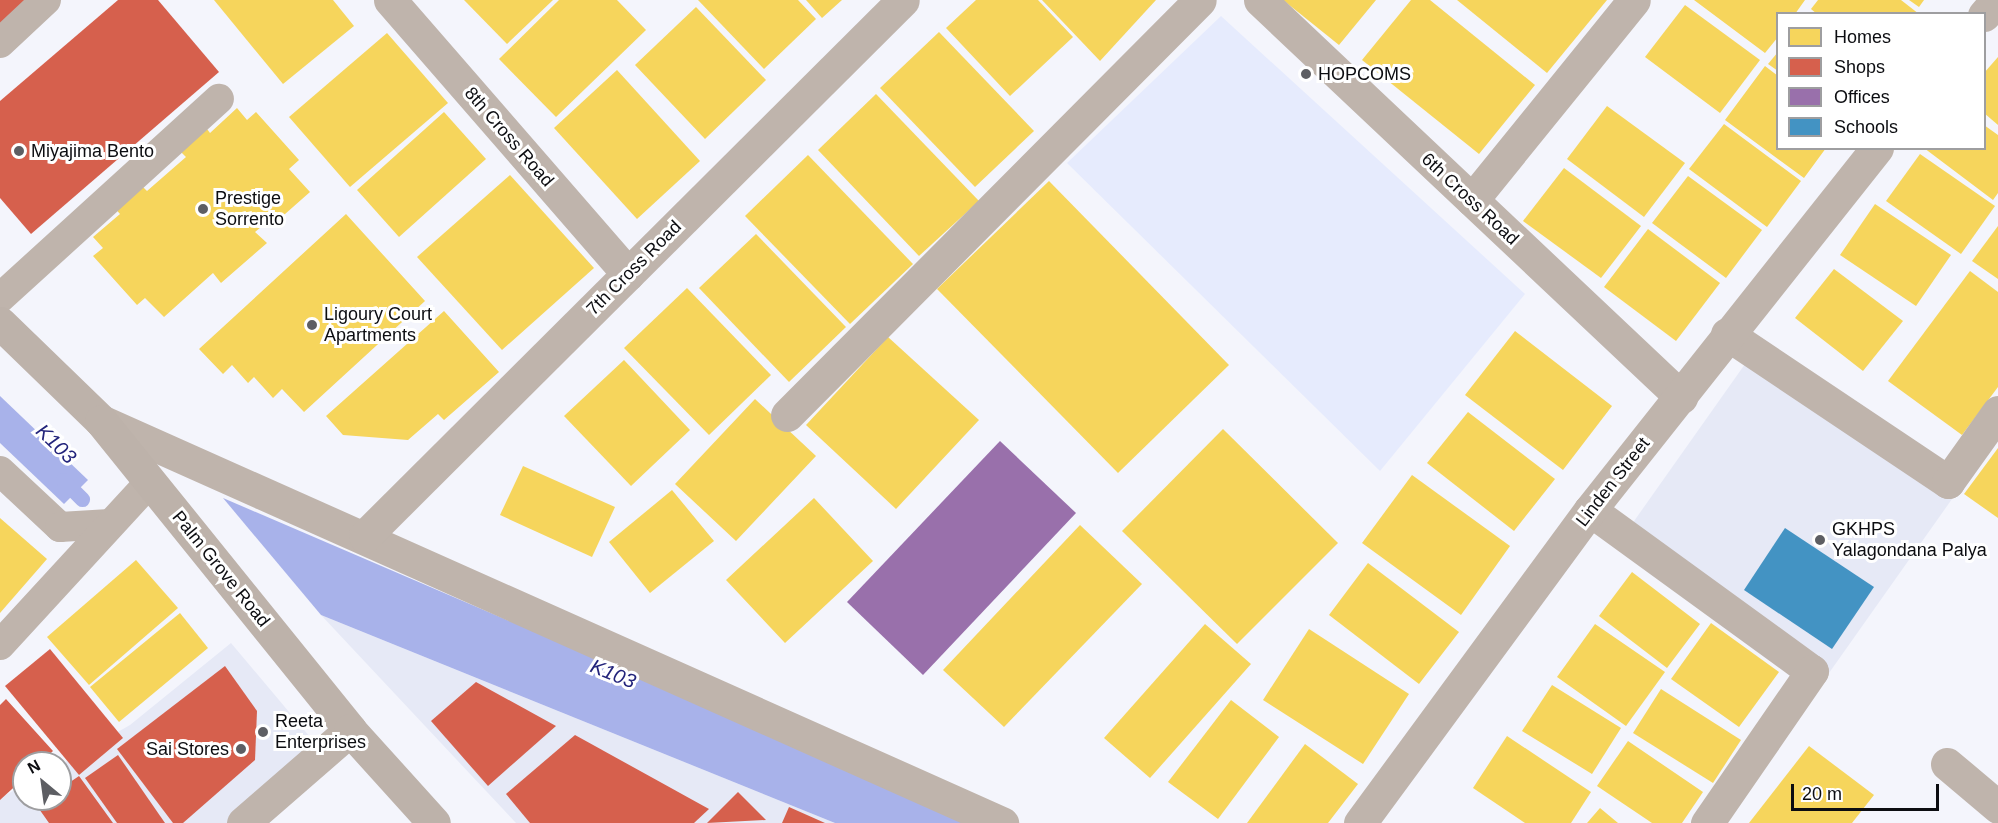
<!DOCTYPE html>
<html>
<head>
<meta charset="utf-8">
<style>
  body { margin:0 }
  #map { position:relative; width:1998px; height:823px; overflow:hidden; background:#f4f5fc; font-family:Helvetica,sans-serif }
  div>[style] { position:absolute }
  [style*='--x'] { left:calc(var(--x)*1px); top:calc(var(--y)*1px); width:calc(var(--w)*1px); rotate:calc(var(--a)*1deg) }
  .built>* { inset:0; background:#e6e9f6 }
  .green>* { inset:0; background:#e6ebfd }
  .water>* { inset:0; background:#a8b2ea }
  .homes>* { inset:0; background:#f6d55c }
  .shops>* { inset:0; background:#d6604d }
  .offices>* { inset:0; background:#9970ab }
  .schools>* { inset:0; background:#4393c3 }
  .stream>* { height:15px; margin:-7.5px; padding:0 7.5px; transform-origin:7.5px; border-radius:7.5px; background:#a8b2ea }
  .lane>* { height:30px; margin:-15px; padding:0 15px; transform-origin:15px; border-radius:15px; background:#bfb4ac }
  .street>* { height:33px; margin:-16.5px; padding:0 16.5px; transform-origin:16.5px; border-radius:16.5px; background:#bfb4ac }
  .secondary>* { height:33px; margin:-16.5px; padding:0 16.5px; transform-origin:16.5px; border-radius:16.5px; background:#bdb2aa }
  .dots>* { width:16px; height:16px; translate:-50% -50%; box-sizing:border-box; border:3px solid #fff; border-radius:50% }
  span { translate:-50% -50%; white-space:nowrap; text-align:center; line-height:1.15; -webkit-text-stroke:6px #fff; paint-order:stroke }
  .poi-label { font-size:18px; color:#0c0d11 }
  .left { translate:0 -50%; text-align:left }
  .right { translate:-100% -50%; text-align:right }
  .street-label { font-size:18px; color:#0c0d11 }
  .water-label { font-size:20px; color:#23247b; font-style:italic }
  .legend { position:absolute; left:1776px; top:12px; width:210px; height:138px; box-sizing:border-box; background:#fff; border:2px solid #9e9ea0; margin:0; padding:8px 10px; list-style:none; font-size:18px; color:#0c0d11 }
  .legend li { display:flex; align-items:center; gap:12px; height:30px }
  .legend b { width:30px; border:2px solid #9e9ea0 }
  .north { position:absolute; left:12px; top:751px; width:60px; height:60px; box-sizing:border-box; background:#fff; border:2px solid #9e9ea0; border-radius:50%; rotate:331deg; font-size:16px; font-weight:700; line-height:24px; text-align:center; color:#0c0d11 }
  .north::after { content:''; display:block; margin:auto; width:21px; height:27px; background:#5d5e63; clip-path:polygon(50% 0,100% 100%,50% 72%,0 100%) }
  .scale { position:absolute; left:1791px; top:784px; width:148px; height:27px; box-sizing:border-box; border:3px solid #0c0d11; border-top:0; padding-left:8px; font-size:18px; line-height:21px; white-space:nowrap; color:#0c0d11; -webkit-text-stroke:4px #fff; paint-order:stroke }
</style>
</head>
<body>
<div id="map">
  <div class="built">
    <div style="clip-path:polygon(1750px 357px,1952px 499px,1829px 673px,1627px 531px)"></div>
    <div style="clip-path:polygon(321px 615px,835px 823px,516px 823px)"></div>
    <div style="clip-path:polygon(231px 643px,331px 762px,241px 823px,0 823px,0 798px,24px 785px,24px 799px,60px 799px,60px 765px,130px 725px)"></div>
  </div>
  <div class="green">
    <div style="clip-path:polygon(1221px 16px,1525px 294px,1380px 471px,1067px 163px)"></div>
  </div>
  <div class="water">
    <div style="clip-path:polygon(0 396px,88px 480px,64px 504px,0 443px)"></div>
    <div style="clip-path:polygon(223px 498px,980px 823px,835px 823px,321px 615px)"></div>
  </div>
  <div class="homes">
    <div style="clip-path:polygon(214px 0,333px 0,354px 26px,283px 84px)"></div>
    <div style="clip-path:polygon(464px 0,553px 0,507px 44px)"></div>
    <div style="clip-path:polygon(559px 0,617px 0,646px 30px,556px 117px,499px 59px)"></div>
    <div style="clip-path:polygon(698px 0,798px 0,816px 19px,764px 69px)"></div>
    <div style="clip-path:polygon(806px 0,842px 0,822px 18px)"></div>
    <div style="clip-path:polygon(976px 0,1038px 0,1073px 37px,1010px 96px,946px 28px)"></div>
    <div style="clip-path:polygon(1042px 0,1156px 0,1100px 61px)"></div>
    <div style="clip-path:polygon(1283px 0,1376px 0,1339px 45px)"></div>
    <div style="clip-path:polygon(1411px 0,1430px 0,1535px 85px,1479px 154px,1362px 60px)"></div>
    <div style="clip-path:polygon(1457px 0,1607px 0,1547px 73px)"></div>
    <div style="clip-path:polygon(1694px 0,1805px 0,1795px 14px,1778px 14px,1778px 37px,1765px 53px)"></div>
    <div style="clip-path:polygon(1818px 0,1901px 0,1919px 14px,1817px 14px,1811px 9px)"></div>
    <div style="clip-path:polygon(1909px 0,1924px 0,1919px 7px)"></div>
    <div style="clip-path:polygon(1685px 5px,1760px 60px,1720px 113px,1645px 57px)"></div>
    <div style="clip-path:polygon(696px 7px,766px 80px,705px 139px,635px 65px)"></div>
    <div style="clip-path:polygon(939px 32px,1034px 131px,975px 187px,880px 88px)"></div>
    <div style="clip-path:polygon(387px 33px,448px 103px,350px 187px,289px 117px)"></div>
    <div style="clip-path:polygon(1778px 52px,1778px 71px,1768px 64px)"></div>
    <div style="clip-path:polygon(1998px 57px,1998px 125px,1984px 113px,1984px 73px)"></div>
    <div style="clip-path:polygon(1765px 66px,1778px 76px,1778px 148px,1826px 148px,1804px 178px,1725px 120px)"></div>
    <div style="clip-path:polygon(617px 70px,700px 161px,637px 219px,554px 128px)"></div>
    <div style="clip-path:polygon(876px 94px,979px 201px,919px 256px,818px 150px)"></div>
    <div style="clip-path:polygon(1607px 106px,1685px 163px,1644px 217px,1567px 159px)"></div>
    <div style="clip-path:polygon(237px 108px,247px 120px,256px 112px,299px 160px,289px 169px,310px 192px,276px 222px,272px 218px,255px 232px,267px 243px,221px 283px,213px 273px,164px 317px,145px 298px,137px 305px,93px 256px,103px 248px,93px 237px,120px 214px,112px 205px,138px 182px,147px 191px,186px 157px,177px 148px,204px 125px,210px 133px)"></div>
    <div style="clip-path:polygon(444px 112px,486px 159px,399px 237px,357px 190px)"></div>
    <div style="clip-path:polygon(1724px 124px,1801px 181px,1767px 227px,1689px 169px)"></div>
    <div style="clip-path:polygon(1984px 125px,1998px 135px,1998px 193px,1993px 200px,1924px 148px,1984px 148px)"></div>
    <div style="clip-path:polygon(1920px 154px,1995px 206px,1961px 254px,1886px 201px)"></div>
    <div style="clip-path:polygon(808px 155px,913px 264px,850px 324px,745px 216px)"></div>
    <div style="clip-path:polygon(1564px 168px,1641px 226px,1601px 278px,1523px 221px)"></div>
    <div style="clip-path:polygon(510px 175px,594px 268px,502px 350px,417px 257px)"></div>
    <div style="clip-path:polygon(1688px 176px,1762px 230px,1726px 278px,1652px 223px)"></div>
    <div style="clip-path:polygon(1049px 181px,1229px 365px,1118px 473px,937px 289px)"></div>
    <div style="clip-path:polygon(1875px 204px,1951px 255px,1916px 306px,1840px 255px)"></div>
    <div style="clip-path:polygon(346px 214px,425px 301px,304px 412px,282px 389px,273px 398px,254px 377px,248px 383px,232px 365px,223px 374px,199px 349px)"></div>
    <div style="clip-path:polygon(1998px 226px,1998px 279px,1972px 261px)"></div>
    <div style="clip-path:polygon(1648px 229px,1720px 283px,1676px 341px,1604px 287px)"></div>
    <div style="clip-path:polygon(756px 234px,846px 327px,789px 382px,699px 288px)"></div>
    <div style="clip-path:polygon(1834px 269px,1903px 321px,1863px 371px,1795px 318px)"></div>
    <div style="clip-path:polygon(1970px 271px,1998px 292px,1998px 387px,1962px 435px,1888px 381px)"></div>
    <div style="clip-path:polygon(687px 288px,771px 375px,709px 435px,624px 348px)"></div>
    <div style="clip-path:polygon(444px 311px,499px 372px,444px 420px,438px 414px,408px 440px,343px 435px,326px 416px)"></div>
    <div style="clip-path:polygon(1515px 331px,1612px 406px,1563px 470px,1465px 395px)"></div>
    <div style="clip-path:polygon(888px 337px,979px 420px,896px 509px,806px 425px)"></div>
    <div style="clip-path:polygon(624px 360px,690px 430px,631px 486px,564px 416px)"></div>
    <div style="clip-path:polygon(755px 399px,816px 456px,736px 541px,675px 484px)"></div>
    <div style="clip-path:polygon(1468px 412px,1555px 479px,1514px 531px,1427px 463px)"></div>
    <div style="clip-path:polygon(1223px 429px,1338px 543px,1237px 644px,1122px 531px)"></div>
    <div style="clip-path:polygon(1998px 448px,1998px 518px,1964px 494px)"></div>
    <div style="clip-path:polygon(523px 466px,615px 507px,592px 557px,500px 515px)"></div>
    <div style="clip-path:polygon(1412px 475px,1510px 546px,1461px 615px,1362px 543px)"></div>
    <div style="clip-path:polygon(672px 490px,714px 541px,650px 593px,609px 542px)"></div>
    <div style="clip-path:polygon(814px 498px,873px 561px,785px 643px,726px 580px)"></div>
    <div style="clip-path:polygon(0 518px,47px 559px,0 613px)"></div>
    <div style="clip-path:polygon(1080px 525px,1142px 584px,1004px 727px,943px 670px)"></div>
    <div style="clip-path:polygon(136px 560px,178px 608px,89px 685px,47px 637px)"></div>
    <div style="clip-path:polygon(1368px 563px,1459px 632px,1419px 684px,1329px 615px)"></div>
    <div style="clip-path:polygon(1632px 572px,1700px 624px,1667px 668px,1599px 616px)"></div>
    <div style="clip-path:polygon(180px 613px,208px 648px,119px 722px,90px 687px)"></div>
    <div style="clip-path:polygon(1711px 623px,1779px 672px,1739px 727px,1671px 679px)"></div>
    <div style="clip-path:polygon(1205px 624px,1251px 664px,1150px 778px,1104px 738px)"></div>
    <div style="clip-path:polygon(1595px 624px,1665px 672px,1626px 726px,1557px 677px)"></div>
    <div style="clip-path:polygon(1309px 629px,1409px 694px,1363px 764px,1263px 700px)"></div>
    <div style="clip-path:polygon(1552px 685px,1621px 728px,1592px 774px,1522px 731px)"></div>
    <div style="clip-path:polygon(1661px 689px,1741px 740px,1713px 783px,1633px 733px)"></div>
    <div style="clip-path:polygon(1231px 700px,1279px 737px,1218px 819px,1168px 782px)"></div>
    <div style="clip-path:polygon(1507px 736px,1591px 792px,1571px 823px,1525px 823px,1473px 788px)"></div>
    <div style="clip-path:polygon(1628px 741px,1703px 792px,1682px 823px,1652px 823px,1597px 786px)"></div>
    <div style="clip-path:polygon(1305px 744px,1358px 784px,1328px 823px,1247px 823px)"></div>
    <div style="clip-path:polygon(1809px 746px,1874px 795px,1852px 823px,1749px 823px)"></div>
    <div style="clip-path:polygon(1600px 808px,1618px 823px,1587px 823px)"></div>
  </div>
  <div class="shops">
    <div style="clip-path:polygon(0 0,35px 0,0 32px)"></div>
    <div style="clip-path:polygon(118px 0,158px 0,219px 72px,31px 234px,0 198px,0 101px)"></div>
    <div style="clip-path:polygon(50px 649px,123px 738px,79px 775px,5px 686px)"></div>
    <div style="clip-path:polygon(225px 666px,257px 711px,255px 760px,183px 823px,173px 823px,117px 749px)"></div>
    <div style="clip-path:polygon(476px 682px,556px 726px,488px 786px,431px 721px)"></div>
    <div style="clip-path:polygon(6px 699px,53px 751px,40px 763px,24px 763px,24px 778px,0 800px,0 705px)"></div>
    <div style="clip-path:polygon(575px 735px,709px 809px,694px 823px,530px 823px,506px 794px)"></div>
    <div style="clip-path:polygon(118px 755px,165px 823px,117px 823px,85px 778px)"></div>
    <div style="clip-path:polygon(79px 776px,113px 823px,49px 823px,37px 806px,46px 799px,60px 799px,60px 789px)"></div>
    <div style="clip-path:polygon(738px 792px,766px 820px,707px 823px)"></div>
    <div style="clip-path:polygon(789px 807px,825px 823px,782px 823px)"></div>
  </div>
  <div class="offices">
    <div style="clip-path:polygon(1000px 441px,1076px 513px,923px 675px,847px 602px)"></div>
  </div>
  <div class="schools">
    <div style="clip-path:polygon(1785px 528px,1874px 587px,1832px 649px,1744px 590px)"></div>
  </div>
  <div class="stream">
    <div style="--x:63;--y:480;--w:27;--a:45"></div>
  </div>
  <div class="lane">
    <div style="--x:0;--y:43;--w:63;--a:-43.1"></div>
    <div style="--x:0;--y:298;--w:296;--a:-42.3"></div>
    <div style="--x:0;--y:471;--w:82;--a:43"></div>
    <div style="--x:60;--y:527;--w:50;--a:-3.4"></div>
    <div style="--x:0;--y:645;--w:222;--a:-47.4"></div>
  </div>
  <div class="street">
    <div style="--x:390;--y:0;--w:363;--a:49"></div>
    <div style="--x:1260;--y:0;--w:579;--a:43.32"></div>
    <div style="--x:1984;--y:15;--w:20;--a:-49"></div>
    <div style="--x:1472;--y:200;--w:257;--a:-51"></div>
    <div style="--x:1727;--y:334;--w:266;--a:33.8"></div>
    <div style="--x:1948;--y:482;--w:86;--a:-54.5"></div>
    <div style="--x:787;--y:415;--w:585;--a:-45.14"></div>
    <div style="--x:101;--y:421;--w:987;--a:24.05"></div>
    <div style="--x:1590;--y:510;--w:274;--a:36"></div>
    <div style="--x:1812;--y:671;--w:185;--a:124.6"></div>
    <div style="--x:365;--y:536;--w:759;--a:-44.89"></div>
    <div style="--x:1947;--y:764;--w:67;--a:40.1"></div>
    <div style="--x:243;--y:823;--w:142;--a:-41"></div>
    <div style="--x:1360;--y:823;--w:388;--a:-53.7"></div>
    <div style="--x:1590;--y:510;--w:462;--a:-51.6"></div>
  </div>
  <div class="secondary">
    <div style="--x:0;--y:323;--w:141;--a:44.1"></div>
    <div style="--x:101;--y:421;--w:397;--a:51.1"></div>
    <div style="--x:350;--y:730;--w:125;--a:47.9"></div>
  </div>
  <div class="dots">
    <div style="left:1306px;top:74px;background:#5d5e63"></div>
    <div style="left:19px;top:151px;background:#5d5e63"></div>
    <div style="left:203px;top:209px;background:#5d5e63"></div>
    <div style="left:312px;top:325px;background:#5d5e63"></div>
    <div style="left:1820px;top:540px;background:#5d5e63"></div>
    <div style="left:263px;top:732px;background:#5d5e63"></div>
    <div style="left:241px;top:749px;background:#5d5e63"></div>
  </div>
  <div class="poi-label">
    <span class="left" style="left:1318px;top:74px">HOPCOMS</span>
    <span class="left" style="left:31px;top:151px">Miyajima Bento</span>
    <span class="left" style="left:215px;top:209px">Prestige<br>Sorrento</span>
    <span class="left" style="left:324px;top:325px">Ligoury Court<br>Apartments</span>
    <span class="left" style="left:1832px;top:540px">GKHPS<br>Yalagondana Palya</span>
    <span class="left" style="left:275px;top:732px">Reeta<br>Enterprises</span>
    <span class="right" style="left:229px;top:749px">Sai Stores</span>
  </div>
  <div class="street-label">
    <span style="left:509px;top:137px;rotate:49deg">8th Cross Road</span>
    <span style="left:1470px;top:199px;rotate:43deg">6th Cross Road</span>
    <span style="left:634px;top:268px;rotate:-45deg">7th Cross Road</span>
    <span style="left:1613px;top:482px;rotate:-52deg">Linden Street</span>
    <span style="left:221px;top:569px;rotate:51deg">Palm Grove Road</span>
  </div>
  <div class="water-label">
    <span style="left:56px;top:444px;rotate:44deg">K103</span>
    <span style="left:613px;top:674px;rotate:22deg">K103</span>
  </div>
  <ul class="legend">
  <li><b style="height:16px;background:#f6d55c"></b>Homes</li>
  <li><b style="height:16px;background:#d6604d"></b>Shops</li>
  <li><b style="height:16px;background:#9970ab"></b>Offices</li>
  <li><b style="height:16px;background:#4393c3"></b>Schools</li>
  </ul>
  <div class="north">N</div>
  <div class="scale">20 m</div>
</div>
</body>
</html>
